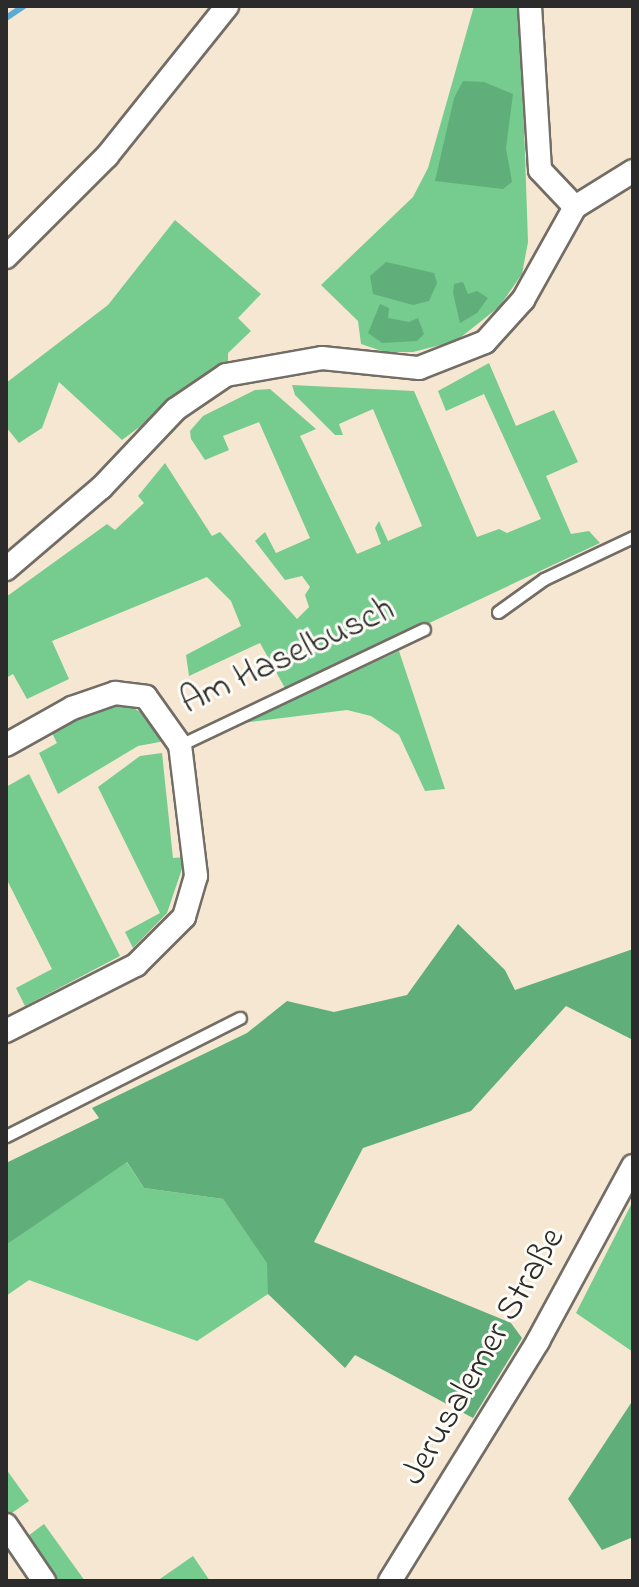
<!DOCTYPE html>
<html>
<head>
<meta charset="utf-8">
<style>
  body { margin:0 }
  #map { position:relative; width:639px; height:1587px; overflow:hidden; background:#f6e7d2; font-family:"Indie Flower",sans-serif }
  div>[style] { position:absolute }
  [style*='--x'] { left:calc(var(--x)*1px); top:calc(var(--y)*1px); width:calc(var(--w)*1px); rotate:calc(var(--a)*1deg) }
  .green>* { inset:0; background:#76cb8f }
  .forest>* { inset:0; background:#60af7a }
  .stream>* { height:6px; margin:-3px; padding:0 3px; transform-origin:3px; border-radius:3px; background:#5aaad4 }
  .roads { filter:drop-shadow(2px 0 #726d65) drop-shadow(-2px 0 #726d65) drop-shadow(0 2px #726d65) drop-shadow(0 -2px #726d65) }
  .service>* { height:11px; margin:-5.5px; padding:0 5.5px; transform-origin:5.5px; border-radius:5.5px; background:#fff }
  .minor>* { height:22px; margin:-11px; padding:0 11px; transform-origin:11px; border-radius:11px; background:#fff }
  span { translate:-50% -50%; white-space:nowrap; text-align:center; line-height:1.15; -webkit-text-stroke:6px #fdfcf7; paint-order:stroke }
  .street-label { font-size:36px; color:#2b2b2b }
  .frame { position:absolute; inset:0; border:8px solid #2b2b2b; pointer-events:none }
</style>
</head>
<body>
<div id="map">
  <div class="green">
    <div style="clip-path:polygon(474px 6px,520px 6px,528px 242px,522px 274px,499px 307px,456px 341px,413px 352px,385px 352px,361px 344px,358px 321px,321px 285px,413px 197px,428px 168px)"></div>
    <div style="clip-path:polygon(175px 220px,261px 294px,238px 318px,251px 331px,228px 353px,228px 361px,122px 440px,59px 382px,42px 428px,19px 443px,6px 427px,6px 383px,108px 305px)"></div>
    <div style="clip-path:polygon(489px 363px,516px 426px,554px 410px,578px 462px,546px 476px,571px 534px,589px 531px,600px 543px,286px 690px,260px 643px,189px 676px,186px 655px,241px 626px,231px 601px,207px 577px,52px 641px,69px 679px,27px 699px,13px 674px,6px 678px,6px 597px,107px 524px,115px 530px,144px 503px,138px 496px,165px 463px,212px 536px,220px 532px,297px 619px,309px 607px,305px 595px,310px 587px,302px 576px,285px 580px,255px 541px,265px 532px,276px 553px,310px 538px,259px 422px,223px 436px,229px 450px,205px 460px,191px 439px,190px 431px,203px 416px,255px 390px,270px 389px,316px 429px,300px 436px,357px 554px,381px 544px,375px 528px,379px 521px,388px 541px,422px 526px,373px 409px,339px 424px,343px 435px,335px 435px,295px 395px,292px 385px,414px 391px,477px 537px,499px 529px,507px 533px,541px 519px,484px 394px,446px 411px,438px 391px)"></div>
    <div style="clip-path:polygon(399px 651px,445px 789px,425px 791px,399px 735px,371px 716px,347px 710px,242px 723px)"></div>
    <div style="clip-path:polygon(110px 706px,130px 706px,142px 713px,165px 741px,138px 746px,58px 794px,39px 753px,57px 743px,50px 729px)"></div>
    <div style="clip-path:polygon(162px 753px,173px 858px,186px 857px,167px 913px,133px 948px,125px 932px,160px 913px,98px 787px,140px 756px)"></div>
    <div style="clip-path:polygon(29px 774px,120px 956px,25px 1006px,16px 988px,52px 969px,6px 878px,6px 787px)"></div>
    <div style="clip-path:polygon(126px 1161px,144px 1188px,223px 1199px,268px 1263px,268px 1294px,197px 1341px,29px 1280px,6px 1296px,6px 1245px)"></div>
    <div style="clip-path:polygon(633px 1201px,633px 1352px,576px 1313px)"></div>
    <div style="clip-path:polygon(6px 1469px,29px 1501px,9px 1515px,6px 1510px)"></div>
    <div style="clip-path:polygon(44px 1524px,85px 1581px,54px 1581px,24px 1539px)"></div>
    <div style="clip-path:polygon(193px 1556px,210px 1581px,157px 1581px)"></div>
  </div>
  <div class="forest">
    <div style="clip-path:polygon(463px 81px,484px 82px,513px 94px,506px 148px,512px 182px,503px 189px,435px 181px,454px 98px)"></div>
    <div style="clip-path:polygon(386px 262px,434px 273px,437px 283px,429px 301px,413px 305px,373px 294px,370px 276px)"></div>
    <div style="clip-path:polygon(463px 282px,468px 294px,477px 291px,488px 298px,477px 313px,460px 323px,453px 293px,454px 284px)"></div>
    <div style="clip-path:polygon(380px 304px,389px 308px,388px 318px,409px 322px,418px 318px,424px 334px,417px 341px,382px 343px,368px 333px)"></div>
    <div style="clip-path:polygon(458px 924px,505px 970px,515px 990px,633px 949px,633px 1040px,566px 1006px,471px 1111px,363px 1148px,314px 1242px,511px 1323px,522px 1338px,473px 1418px,355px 1355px,345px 1368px,268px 1294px,267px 1263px,223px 1199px,144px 1188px,127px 1162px,6px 1245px,6px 1163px,99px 1118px,92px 1108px,247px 1033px,287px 1001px,334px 1012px,407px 995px)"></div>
    <div style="clip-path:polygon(633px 1400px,633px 1537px,602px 1550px,568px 1499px)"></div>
  </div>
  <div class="stream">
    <div style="--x:6;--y:18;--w:22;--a:-34"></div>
  </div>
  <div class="roads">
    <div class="service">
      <div style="--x:498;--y:612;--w:57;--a:-35.7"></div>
      <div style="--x:544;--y:579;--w:98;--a:-25.3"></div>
      <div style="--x:180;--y:745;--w:270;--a:-25.4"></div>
      <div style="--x:6;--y:1136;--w:262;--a:-26.8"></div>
    </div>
    <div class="minor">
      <div style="--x:530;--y:6;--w:164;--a:86.5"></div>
      <div style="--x:540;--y:170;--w:51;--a:46.6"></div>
      <div style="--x:6;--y:257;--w:143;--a:-45"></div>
      <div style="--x:107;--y:156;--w:192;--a:-51.3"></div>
      <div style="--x:6;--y:569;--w:125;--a:-40.5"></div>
      <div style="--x:101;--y:488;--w:109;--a:-46.5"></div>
      <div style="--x:176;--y:409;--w:60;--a:-34.2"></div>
      <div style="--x:226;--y:375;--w:97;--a:-10"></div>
      <div style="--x:322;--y:358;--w:98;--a:5.9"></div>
      <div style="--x:419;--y:368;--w:71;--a:-21.5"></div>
      <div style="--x:485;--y:342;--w:57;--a:-47.9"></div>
      <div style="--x:523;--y:300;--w:107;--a:-60.8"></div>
      <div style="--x:575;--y:207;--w:68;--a:-31.8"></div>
      <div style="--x:6;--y:745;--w:76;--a:-29.3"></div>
      <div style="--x:72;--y:708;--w:46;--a:-19.2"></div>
      <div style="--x:115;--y:693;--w:31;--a:7"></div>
      <div style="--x:146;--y:697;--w:59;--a:54.7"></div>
      <div style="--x:180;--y:745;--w:132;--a:83"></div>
      <div style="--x:196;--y:876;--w:43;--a:106.3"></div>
      <div style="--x:184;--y:917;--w:68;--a:135"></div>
      <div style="--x:136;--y:965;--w:146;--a:153.1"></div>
      <div style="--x:6;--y:1525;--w:68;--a:55.8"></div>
      <div style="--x:390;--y:1581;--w:282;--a:-58.3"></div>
      <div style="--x:538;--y:1341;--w:199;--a:-61.5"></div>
    </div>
  </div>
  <div class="street-label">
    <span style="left:288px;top:657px;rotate:-25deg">Am Haselbusch</span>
    <span style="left:484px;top:1357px;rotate:-60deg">Jerusalemer Straße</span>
  </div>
  <div class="frame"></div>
</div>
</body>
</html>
